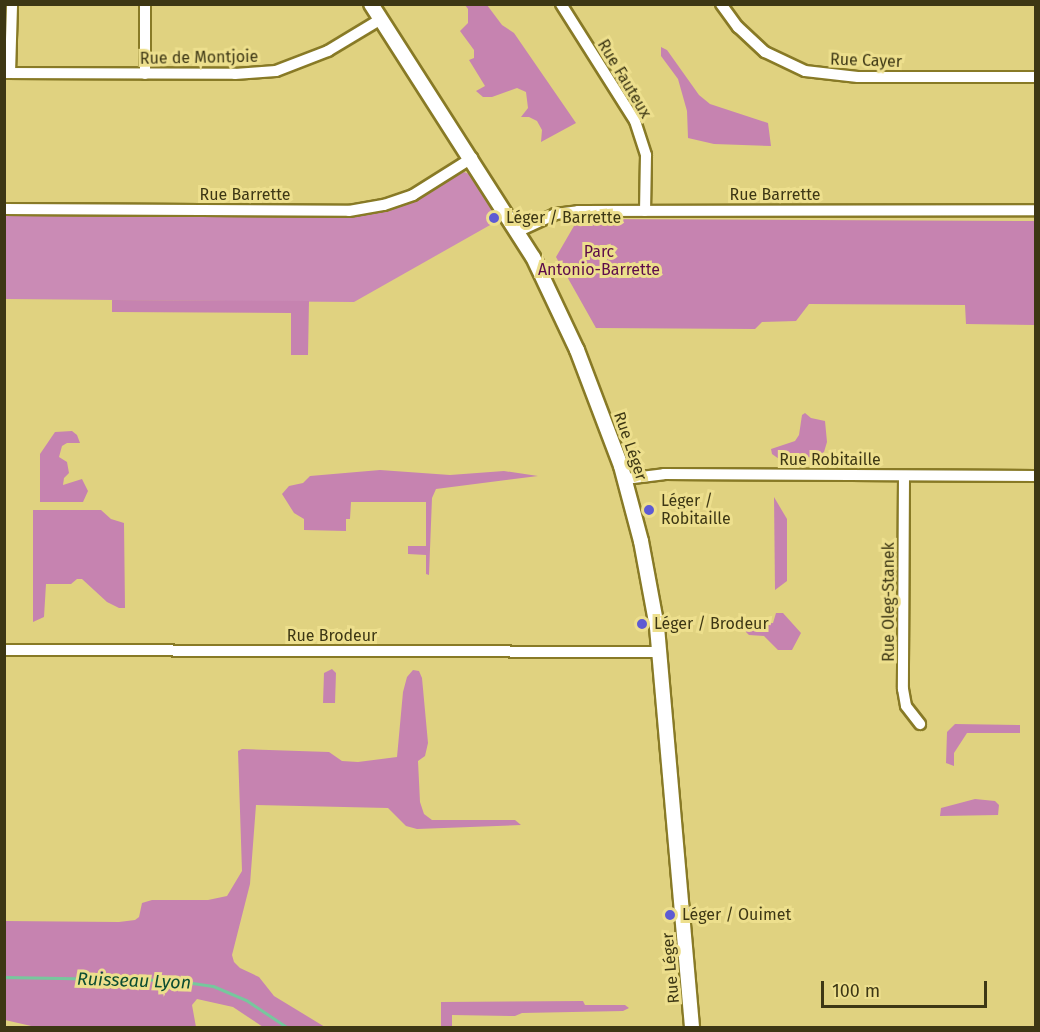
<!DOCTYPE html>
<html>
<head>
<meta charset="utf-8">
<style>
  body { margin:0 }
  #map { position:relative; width:1040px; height:1032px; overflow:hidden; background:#e0d280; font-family:"Fira Sans",sans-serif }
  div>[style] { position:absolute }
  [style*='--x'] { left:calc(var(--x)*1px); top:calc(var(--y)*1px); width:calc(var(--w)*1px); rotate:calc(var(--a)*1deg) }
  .green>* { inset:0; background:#ca8bb5 }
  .forest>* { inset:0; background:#c683b0 }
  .stream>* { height:3px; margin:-1.5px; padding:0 1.5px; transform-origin:1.5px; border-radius:1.5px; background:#77c79d }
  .roads { filter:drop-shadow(2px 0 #887a26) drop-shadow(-2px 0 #887a26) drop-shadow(0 2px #887a26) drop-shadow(0 -2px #887a26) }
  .minor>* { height:10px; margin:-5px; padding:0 5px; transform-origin:5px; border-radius:5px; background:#fff }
  .tertiary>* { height:14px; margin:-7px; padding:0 7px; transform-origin:7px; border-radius:7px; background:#fff }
  .dots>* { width:16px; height:16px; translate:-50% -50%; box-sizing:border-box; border:3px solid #eddf8d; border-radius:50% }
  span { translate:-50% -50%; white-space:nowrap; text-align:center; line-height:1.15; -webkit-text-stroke:6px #eddf8d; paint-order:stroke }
  .street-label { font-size:16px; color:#3d3714 }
  .poi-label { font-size:16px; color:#3d3714 }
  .left { translate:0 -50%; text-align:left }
  .park-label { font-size:16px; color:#5d0c4a }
  .water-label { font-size:18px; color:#0b4c31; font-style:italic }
  .frame { position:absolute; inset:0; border:6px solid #3d3714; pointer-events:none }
  .scale { position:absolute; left:821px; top:981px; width:166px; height:27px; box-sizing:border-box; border:3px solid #3d3714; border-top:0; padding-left:8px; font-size:18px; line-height:21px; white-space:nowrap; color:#3d3714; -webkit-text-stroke:4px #eddf8d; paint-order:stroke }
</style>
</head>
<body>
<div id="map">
  <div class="green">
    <div style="clip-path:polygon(464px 172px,469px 174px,499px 220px,354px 302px,5px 299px,5px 216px,356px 216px,385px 211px,411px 201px)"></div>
  </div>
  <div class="forest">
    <div style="clip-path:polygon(465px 5px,487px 5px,502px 25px,514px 33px,576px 123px,541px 142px,542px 130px,537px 121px,529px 117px,521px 117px,528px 108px,526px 92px,517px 88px,492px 97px,483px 97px,476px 91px,485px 86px,469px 60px,474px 58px,474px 50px,460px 31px,468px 23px,468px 9px)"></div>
    <div style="clip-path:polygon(661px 47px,667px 50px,699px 95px,710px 104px,768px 123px,771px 146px,714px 144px,688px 138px,687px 111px,678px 79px,661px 56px)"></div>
    <div style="clip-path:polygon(578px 219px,1035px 221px,1035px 325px,966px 324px,965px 305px,809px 304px,796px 321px,762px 322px,755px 329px,596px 328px,556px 257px)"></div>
    <div style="clip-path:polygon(112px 300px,309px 301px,308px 355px,291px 355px,291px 313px,112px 312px)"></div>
    <div style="clip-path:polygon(805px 413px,811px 418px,825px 421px,827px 442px,824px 452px,814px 457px,779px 459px,772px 454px,771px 449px,795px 441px,799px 435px,802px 415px)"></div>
    <div style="clip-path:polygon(72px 431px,77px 435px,80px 443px,67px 443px,62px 446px,59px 457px,67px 462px,69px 473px,64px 478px,63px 485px,82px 479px,88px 491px,83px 502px,40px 502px,40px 454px,55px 432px)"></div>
    <div style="clip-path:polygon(380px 470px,450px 475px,504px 471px,538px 476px,436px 489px,432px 498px,429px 575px,426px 574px,426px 555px,408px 554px,408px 546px,426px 546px,426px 502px,351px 502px,350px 519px,346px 519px,346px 531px,304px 530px,304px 519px,294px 513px,282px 494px,289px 486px,303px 483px,310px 476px)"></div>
    <div style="clip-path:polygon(774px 497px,787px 519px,787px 581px,775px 590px)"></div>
    <div style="clip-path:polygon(33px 510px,101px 510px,111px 519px,124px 523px,125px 608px,119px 608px,107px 602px,82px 579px,77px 579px,71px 584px,46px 584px,44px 617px,33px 622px)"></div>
    <div style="clip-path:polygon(776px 613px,783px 613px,801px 633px,792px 650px,778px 650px,764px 636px,749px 635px,743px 629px,743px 626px,773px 623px)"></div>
    <div style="clip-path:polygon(332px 669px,336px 673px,335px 703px,323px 703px,324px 673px)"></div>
    <div style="clip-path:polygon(413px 670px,419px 671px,422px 678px,428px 743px,425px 756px,418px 761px,420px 802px,424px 814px,432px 820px,515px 820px,521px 825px,417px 829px,406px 826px,388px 808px,256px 805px,250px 884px,232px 955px,234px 962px,240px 968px,259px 977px,274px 996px,325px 1027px,263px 1027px,233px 1007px,197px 999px,192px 1005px,196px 1027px,40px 1028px,5px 1020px,5px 921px,119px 922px,135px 920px,139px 917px,142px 903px,152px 900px,208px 900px,227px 896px,242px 871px,238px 751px,242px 749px,329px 752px,342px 761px,358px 762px,397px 757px,403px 692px,407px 677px)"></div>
    <div style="clip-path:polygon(955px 724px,1020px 725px,1020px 733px,967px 733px,954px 753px,954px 766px,946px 763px,947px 732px)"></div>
    <div style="clip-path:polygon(975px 799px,995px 801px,999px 805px,998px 815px,940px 816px,941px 808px)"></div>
    <div style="clip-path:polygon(583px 1001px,585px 1005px,625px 1005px,629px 1008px,623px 1011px,522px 1013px,515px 1016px,452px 1015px,452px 1027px,441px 1027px,441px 1002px)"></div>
  </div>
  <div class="stream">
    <div style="--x:4;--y:977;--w:168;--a:1"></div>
    <div style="--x:172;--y:980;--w:41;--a:8.3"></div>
    <div style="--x:213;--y:986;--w:36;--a:23"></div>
    <div style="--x:246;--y:1000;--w:50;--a:33.7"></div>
  </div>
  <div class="roads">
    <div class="minor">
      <div style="--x:561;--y:4;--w:138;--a:57.7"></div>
      <div style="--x:635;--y:121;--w:36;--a:72"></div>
      <div style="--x:646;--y:155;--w:56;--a:91"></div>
      <div style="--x:721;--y:4;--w:29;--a:54"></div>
      <div style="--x:738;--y:27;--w:37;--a:43"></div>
      <div style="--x:765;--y:52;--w:44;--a:25.4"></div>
      <div style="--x:805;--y:71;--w:53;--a:6.5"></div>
      <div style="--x:858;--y:77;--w:178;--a:0"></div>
      <div style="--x:4;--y:73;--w:231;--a:0.2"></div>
      <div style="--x:235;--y:74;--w:41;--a:-4.2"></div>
      <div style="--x:276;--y:71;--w:56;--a:-21"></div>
      <div style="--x:328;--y:51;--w:62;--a:-31.1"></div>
      <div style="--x:10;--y:73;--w:69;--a:-88.3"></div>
      <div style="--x:145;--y:74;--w:70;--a:-90"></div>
      <div style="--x:4;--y:209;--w:345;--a:0.3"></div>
      <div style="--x:349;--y:211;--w:36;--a:-10"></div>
      <div style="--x:384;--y:205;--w:31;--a:-19"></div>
      <div style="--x:413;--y:195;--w:70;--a:-32.1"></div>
      <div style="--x:519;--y:231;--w:40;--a:-25"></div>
      <div style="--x:555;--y:214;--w:23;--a:-7"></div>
      <div style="--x:578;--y:211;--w:458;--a:-0.1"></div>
      <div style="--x:904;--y:476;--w:213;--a:90.3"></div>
      <div style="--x:903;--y:689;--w:17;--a:80"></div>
      <div style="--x:906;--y:706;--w:23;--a:52"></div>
      <div style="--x:625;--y:479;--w:39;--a:-7"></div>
      <div style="--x:664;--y:474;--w:372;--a:0.3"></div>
      <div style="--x:4;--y:650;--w:656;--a:0.17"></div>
    </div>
    <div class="tertiary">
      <div style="--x:371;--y:4;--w:300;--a:57.4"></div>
      <div style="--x:533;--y:257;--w:103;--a:64.7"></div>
      <div style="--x:577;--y:350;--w:124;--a:69.2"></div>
      <div style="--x:621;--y:466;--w:78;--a:75.1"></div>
      <div style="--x:641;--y:541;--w:87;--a:79.5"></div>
      <div style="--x:657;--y:627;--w:403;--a:85"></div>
    </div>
  </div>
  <div class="dots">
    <div style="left:494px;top:218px;background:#5e5bd3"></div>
    <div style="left:649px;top:510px;background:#5e5bd3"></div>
    <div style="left:642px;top:624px;background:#5e5bd3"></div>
    <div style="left:670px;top:915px;background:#5e5bd3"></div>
  </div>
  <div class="street-label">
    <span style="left:199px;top:58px;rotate:-1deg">Rue de Montjoie</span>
    <span style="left:866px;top:61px;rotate:2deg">Rue Cayer</span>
    <span style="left:624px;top:79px;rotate:59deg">Rue Fauteux</span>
    <span style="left:245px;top:195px">Rue Barrette</span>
    <span style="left:775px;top:195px">Rue Barrette</span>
    <span style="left:630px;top:446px;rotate:71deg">Rue Léger</span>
    <span style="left:830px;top:460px">Rue Robitaille</span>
    <span style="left:889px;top:602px;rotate:-90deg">Rue Oleg-Stanek</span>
    <span style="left:332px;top:636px">Rue Brodeur</span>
    <span style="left:671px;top:968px;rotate:-95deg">Rue Léger</span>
  </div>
  <div class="poi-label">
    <span class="left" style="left:506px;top:218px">Léger / Barrette</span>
    <span class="left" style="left:661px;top:510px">Léger /<br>Robitaille</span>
    <span class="left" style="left:654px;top:624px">Léger / Brodeur</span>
    <span class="left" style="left:682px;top:915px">Léger / Ouimet</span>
  </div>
  <div class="park-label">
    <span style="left:599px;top:261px">Parc<br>Antonio-Barrette</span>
  </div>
  <div class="water-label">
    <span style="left:134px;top:981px;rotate:2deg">Ruisseau Lyon</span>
  </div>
  <div class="frame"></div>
  <div class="scale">100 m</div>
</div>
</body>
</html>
